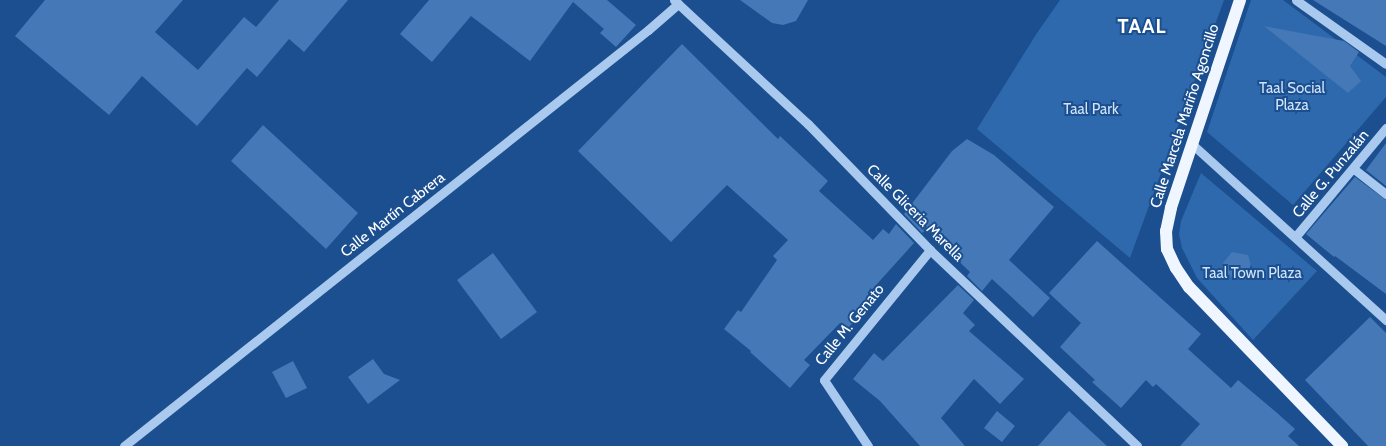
<!DOCTYPE html>
<html>
<head>
<meta charset="utf-8">
<style>
  body { margin:0 }
  #map { position:relative; width:1386px; height:446px; overflow:hidden; background:#1b4f8f; font-family:Cabin,sans-serif }
  div>[style] { position:absolute }
  [style*='--x'] { left:calc(var(--x)*1px); top:calc(var(--y)*1px); width:calc(var(--w)*1px); rotate:calc(var(--a)*1deg) }
  .green>* { inset:0; background:#2e69ad }
  .building>* { inset:0; background:#4478b7 }
  .minor>* { height:9px; margin:-4.5px; padding:0 4.5px; transform-origin:4.5px; border-radius:4.5px; background:#a9c9ee }
  .major>* { height:12px; margin:-6px; padding:0 6px; transform-origin:6px; border-radius:6px; background:#f0f6ff }
  span { translate:-50% -50%; white-space:nowrap; text-align:center; line-height:1.15; -webkit-text-stroke:4px #1b4f8f; paint-order:stroke }
  .park-label { font-size:15px; color:#cfe3fa }
  .street-label { font-size:15px; color:#fff }
  .district-label { font-size:20px; color:#fff; font-weight:700; letter-spacing:1px }
</style>
</head>
<body>
<div id="map">
  <div class="green">
    <div style="clip-path:polygon(1060px 0,1224px 0,1130px 258px,977px 129px,1037px 33px)"></div>
    <div style="clip-path:polygon(1251px 0,1283px 0,1386px 77px,1386px 97px,1293px 205px,1207px 132px)"></div>
    <div style="clip-path:polygon(1201px 173px,1317px 271px,1253px 340px,1197px 278px,1182px 248px,1179px 234px,1181px 221px)"></div>
  </div>
  <div class="building">
    <div style="clip-path:polygon(45px 0,183px 0,155px 32px,198px 70px,244px 17px,256px 27px,279px 0,348px 0,304px 52px,289px 39px,257px 77px,247px 68px,197px 126px,142px 76px,109px 115px,15px 36px)"></div>
    <div style="clip-path:polygon(429px 0,607px 0,636px 25px,616px 47px,600px 33px,604px 29px,573px 2px,530px 61px,471px 16px,432px 62px,400px 34px)"></div>
    <div style="clip-path:polygon(740px 0,808px 0,796px 21px,783px 25px,772px 23px)"></div>
    <div style="clip-path:polygon(1313px 0,1386px 0,1386px 46px)"></div>
    <div style="clip-path:polygon(1264px 26px,1344px 41px,1359px 52px,1350px 66px,1361px 81px,1348px 93px)"></div>
    <div style="clip-path:polygon(682px 44px,778px 139px,780px 136px,828px 181px,819px 191px,873px 240px,883px 229px,889px 234px,896px 224px,914px 243px,868px 294px,875px 300px,847px 329px,840px 323px,804px 360px,810px 365px,790px 388px,750px 352px,751px 351px,724px 329px,738px 310px,741px 312px,777px 260px,773px 256px,788px 240px,727px 185px,671px 242px,578px 151px)"></div>
    <div style="clip-path:polygon(263px 125px,358px 213px,326px 249px,231px 161px)"></div>
    <div style="clip-path:polygon(967px 139px,994px 155px,1054px 207px,1009px 260px,1050px 298px,1033px 317px,992px 279px,982px 291px,967px 276px,970px 272px,926px 230px,922px 233px,904px 214px,952px 151px)"></div>
    <div style="clip-path:polygon(1386px 143px,1386px 186px,1366px 170px)"></div>
    <div style="clip-path:polygon(1355px 177px,1386px 200px,1386px 294px,1335px 256px,1334px 257px,1306px 234px)"></div>
    <div style="clip-path:polygon(1097px 241px,1201px 334px,1188px 349px,1231px 388px,1238px 380px,1276px 412px,1295px 429px,1288px 436px,1299px 446px,1180px 446px,1200px 424px,1156px 384px,1153px 387px,1146px 380px,1121px 408px,1092px 382px,1095px 380px,1060px 347px,1081px 323px,1049px 293px)"></div>
    <div style="clip-path:polygon(1232px 252px,1248px 255px,1252px 268px,1243px 279px,1228px 276px,1223px 263px)"></div>
    <div style="clip-path:polygon(493px 253px,537px 312px,501px 339px,457px 280px)"></div>
    <div style="clip-path:polygon(958px 285px,974px 300px,963px 313px,975px 325px,969px 331px,1024px 379px,1000px 404px,974px 379px,941px 418px,965px 446px,920px 446px,880px 401px,853px 379px,874px 353px,883px 361px)"></div>
    <div style="clip-path:polygon(1370px 317px,1386px 333px,1386px 446px,1368px 446px,1305px 380px)"></div>
    <div style="clip-path:polygon(373px 359px,384px 374px,400px 380px,368px 404px,348px 377px)"></div>
    <div style="clip-path:polygon(293px 361px,307px 388px,286px 398px,272px 372px)"></div>
    <div style="clip-path:polygon(997px 411px,1015px 426px,1002px 442px,984px 428px)"></div>
    <div style="clip-path:polygon(1069px 411px,1107px 446px,1038px 446px)"></div>
  </div>
  <div class="minor">
    <div style="--x:674;--y:0;--w:183;--a:42.8"></div>
    <div style="--x:808;--y:124;--w:175;--a:45.9"></div>
    <div style="--x:930;--y:250;--w:285;--a:43.4"></div>
    <div style="--x:1296;--y:0;--w:110;--a:35.4"></div>
    <div style="--x:1193;--y:145;--w:261;--a:42.2"></div>
    <div style="--x:1354;--y:169;--w:41;--a:38"></div>
    <div style="--x:1296;--y:236;--w:141;--a:-50.2"></div>
    <div style="--x:124;--y:446;--w:669;--a:-38.45"></div>
    <div style="--x:648;--y:30;--w:40;--a:-41"></div>
    <div style="--x:868;--y:446;--w:79;--a:-123.7"></div>
    <div style="--x:824;--y:380;--w:168;--a:-50.8"></div>
  </div>
  <div class="major">
    <div style="--x:1240;--y:0;--w:219;--a:108.4"></div>
    <div style="--x:1171;--y:208;--w:24;--a:102"></div>
    <div style="--x:1166;--y:231;--w:18;--a:87"></div>
    <div style="--x:1167;--y:249;--w:21;--a:65"></div>
    <div style="--x:1176;--y:268;--w:23;--a:56"></div>
    <div style="--x:1189;--y:287;--w:221;--a:46.1"></div>
  </div>
  <div class="park-label">
    <span style="left:1292px;top:97px">Taal Social<br>Plaza</span>
    <span style="left:1091px;top:110px">Taal Park</span>
    <span style="left:1252px;top:274px">Taal Town Plaza</span>
  </div>
  <div class="street-label">
    <span style="left:1185px;top:116px;rotate:-72deg">Calle Marcela Mariño Agoncillo</span>
    <span style="left:1331px;top:174px;rotate:-50deg">Calle G. Punzalán</span>
    <span style="left:915px;top:213px;rotate:45deg">Calle Gliceria Marella</span>
    <span style="left:393px;top:215px;rotate:-38deg">Calle Martín Cabrera</span>
    <span style="left:850px;top:325px;rotate:-51deg">Calle M. Genato</span>
  </div>
  <div class="district-label">
    <span style="left:1142px;top:26px">TAAL</span>
  </div>
</div>
</body>
</html>
